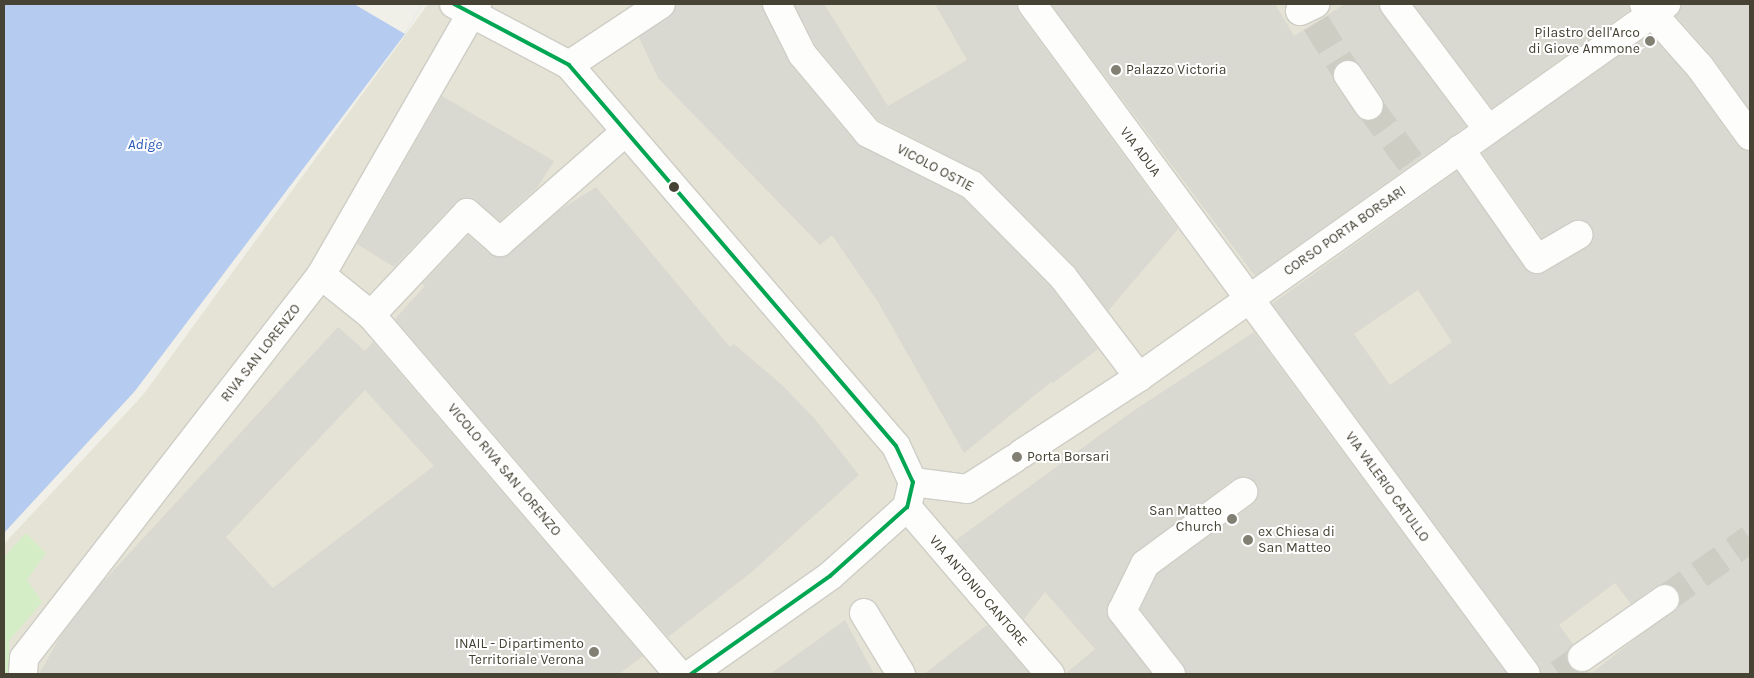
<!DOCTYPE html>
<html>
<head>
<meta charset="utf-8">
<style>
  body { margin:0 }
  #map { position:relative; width:1754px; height:678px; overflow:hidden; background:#f0f0e8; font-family:Karla,sans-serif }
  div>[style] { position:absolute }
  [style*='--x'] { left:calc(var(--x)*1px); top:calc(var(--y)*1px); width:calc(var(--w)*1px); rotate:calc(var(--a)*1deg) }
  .residential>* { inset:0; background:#e5e3d5 }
  .green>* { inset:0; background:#d4edc6 }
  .water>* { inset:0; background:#b6cbf0 }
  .pier>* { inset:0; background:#f0f0e8 }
  .building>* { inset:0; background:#d9d9d1 }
  .minor-tunnel>* { height:28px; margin-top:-14px; transform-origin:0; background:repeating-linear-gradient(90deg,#cecdc4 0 28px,transparent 0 42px) }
  .roads { filter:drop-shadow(1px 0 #cecdc6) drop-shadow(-1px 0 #cecdc6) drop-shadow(0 1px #cecdc6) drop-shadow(0 -1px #cecdc6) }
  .minor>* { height:28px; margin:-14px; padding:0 14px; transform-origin:14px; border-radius:14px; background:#fdfdfc }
  .bus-1>* { height:4px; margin:-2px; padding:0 2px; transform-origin:2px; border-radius:2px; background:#00a651 }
  .dots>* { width:14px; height:14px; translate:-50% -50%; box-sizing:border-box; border:2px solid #fff; border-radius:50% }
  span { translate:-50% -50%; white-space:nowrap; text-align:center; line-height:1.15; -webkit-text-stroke:4px #fff; paint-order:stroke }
  .poi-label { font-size:14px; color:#464334 }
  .right { translate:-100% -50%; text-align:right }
  .left { translate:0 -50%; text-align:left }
  .street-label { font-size:14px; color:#464334 }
  .water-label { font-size:15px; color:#2857b7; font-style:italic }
  .frame { position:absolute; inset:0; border:5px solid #464334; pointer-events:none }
</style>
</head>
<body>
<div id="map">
  <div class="residential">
    <div style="clip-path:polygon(428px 4px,1750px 4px,1750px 674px,4px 674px,4px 544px,143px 395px)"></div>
  </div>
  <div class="green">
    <div style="clip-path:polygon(26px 533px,46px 553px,27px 580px,42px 602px,9px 641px,9px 674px,4px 674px,4px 557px)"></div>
  </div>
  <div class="water">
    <div style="clip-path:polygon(4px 4px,422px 4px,405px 34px,135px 391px,4px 533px)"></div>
  </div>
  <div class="pier">
    <div style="clip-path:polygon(354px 4px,422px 4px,405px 34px)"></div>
  </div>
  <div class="building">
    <div style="clip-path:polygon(677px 4px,761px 4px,790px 64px,856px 143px,963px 198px,1051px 287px,1098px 349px,1053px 383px,1051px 382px,964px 453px,878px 302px,832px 235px,820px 245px,658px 78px,639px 37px,670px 17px)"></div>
    <div style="clip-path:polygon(794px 4px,824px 4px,888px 106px,967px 60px,935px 4px,1017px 4px,1019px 13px,1178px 229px,1108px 311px,1074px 266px,983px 174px,878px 120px,815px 45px)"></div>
    <div style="clip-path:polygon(evenodd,1051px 4px,1275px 4px,1294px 36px,1345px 4px,1379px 4px,1382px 13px,1466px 126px,1255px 276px,1051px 4px,1346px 60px,1361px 66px,1382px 97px,1383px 112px,1377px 119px,1362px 120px,1335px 84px,1334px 69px,1346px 60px)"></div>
    <div style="clip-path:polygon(1413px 4px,1629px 4px,1630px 10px,1492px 108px)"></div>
    <div style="clip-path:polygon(1681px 4px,1750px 4px,1750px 110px,1713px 58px,1676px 16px)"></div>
    <div style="clip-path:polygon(evenodd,1650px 34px,1688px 77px,1737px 145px,1750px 151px,1750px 674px,1541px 674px,1539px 665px,1272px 304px,1457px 171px,1530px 273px,1545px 272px,1586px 248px,1594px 234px,1586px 222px,1578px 219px,1542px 238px,1482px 153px,1650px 34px,1418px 290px,1452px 342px,1390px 385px,1354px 334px,1418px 290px,1650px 34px,1615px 583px,1631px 604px,1656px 586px,1671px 585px,1678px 590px,1679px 605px,1593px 672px,1576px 671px,1567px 659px,1573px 644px,1559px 625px,1615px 583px)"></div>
    <div style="clip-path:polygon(442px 96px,554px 161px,537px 188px,500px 221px,471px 198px,456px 202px,394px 267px,357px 244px)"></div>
    <div style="clip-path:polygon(596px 187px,730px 347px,734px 344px,782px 385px,814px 418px,859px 475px,753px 571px,668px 637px,395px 319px,425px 286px,422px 284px,468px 235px,490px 254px,504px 257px,560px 210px)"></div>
    <div style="clip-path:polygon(evenodd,338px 327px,365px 351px,373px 342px,643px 656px,619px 674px,39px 674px,60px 637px,100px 585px,338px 327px,365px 390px,434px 466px,273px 588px,226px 537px,365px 390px)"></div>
    <div style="clip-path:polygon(1254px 332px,1507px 674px,1186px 674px,1183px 664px,1140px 609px,1157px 574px,1253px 504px,1258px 490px,1249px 478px,1234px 479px,1131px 557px,1107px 613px,1151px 674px,1065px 674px,1095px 649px,1045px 592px,1024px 619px,956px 540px,1133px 411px)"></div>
    <div style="clip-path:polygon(845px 620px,874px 674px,770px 674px)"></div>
    <div style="clip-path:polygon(987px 625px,1030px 674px,924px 674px)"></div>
  </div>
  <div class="minor-tunnel">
    <div style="--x:1316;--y:23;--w:61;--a:58.4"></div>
    <div style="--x:1369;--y:106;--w:88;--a:53.8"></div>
    <div style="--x:1665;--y:599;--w:104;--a:-35.2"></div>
    <div style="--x:1559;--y:674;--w:29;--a:-36"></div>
  </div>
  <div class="roads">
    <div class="minor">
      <div style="--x:454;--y:4;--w:130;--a:27.9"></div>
      <div style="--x:569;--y:65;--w:502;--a:49.36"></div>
      <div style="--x:896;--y:446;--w:40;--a:65"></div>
      <div style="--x:777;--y:4;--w:56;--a:63.4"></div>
      <div style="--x:802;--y:54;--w:103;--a:50.1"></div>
      <div style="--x:868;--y:133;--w:116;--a:26.6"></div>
      <div style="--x:972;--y:185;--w:129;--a:45.3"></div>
      <div style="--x:1063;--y:277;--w:126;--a:52.8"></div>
      <div style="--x:1032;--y:4;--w:832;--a:53.6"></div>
      <div style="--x:1394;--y:4;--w:156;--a:53.1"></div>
      <div style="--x:1644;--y:4;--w:84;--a:48.4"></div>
      <div style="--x:1700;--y:67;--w:85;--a:54.1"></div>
      <div style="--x:1300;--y:11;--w:17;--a:-25"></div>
      <div style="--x:569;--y:65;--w:110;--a:-33.5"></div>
      <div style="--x:1348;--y:75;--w:37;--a:56"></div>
      <div style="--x:1460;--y:149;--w:134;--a:55"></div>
      <div style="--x:1537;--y:259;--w:48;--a:-30.3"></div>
      <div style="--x:321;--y:275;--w:64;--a:38.7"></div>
      <div style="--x:371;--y:315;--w:473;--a:49.4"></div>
      <div style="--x:371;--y:315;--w:140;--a:-46.7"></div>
      <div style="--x:467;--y:213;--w:44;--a:41.3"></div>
      <div style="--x:500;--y:242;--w:167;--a:-41.3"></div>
      <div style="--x:1021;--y:454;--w:141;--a:-33.1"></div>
      <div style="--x:1139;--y:377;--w:646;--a:-35.29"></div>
      <div style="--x:913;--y:482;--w:54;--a:7.4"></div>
      <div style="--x:967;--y:489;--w:56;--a:-32.6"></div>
      <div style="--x:907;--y:507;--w:220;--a:49.4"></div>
      <div style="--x:864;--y:613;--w:71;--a:58.8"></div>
      <div style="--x:1582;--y:657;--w:101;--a:-34.9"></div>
      <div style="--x:23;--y:674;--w:16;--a:-86"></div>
      <div style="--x:24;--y:658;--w:485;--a:-52.2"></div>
      <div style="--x:321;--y:275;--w:313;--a:-60.1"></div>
      <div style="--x:691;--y:674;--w:170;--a:-35.2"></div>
      <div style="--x:830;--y:576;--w:103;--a:-41.9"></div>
      <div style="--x:907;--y:507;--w:26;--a:-77"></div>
      <div style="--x:1171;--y:674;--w:80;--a:-127.9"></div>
      <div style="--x:1122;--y:611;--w:52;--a:-63.9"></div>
      <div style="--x:1145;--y:564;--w:122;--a:-36.3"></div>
    </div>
  </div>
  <div class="bus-1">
    <div style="--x:454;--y:4;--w:130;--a:27.9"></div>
    <div style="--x:569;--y:65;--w:502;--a:49.36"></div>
    <div style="--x:896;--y:446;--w:40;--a:65"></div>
    <div style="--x:913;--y:482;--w:26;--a:103"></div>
    <div style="--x:907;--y:507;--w:103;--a:138.1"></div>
    <div style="--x:830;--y:576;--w:170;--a:144.8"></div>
  </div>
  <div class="dots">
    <div style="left:1650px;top:41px;background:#828073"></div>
    <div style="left:1116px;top:70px;background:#828073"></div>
    <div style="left:674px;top:187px;background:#464334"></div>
    <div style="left:1017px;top:457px;background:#828073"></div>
    <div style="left:1232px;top:519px;background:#828073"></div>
    <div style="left:1248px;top:540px;background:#828073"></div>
    <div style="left:594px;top:652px;background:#828073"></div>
  </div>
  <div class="poi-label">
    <span class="right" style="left:1640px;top:41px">Pilastro dell'Arco<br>di Giove Ammone</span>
    <span class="left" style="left:1126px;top:70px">Palazzo Victoria</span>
    <span class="left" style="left:1027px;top:457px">Porta Borsari</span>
    <span class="right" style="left:1222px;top:519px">San Matteo<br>Church</span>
    <span class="left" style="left:1258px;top:540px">ex Chiesa di<br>San Matteo</span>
    <span class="right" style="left:584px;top:652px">INAIL - Dipartimento<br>Territoriale Verona</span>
  </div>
  <div class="street-label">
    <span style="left:1140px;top:152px;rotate:53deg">VIA ADUA</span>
    <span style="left:935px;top:168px;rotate:28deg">VICOLO OSTIE</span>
    <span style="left:1345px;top:231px;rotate:-35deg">CORSO PORTA BORSARI</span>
    <span style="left:261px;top:353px;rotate:-52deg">RIVA SAN LORENZO</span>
    <span style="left:504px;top:470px;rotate:50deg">VICOLO RIVA SAN LORENZO</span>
    <span style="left:1387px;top:487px;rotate:54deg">VIA VALERIO CATULLO</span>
    <span style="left:978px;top:591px;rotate:49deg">VIA ANTONIO CANTORE</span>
  </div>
  <div class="water-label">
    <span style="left:145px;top:145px">Adige</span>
  </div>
  <div class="frame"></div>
</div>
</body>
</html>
